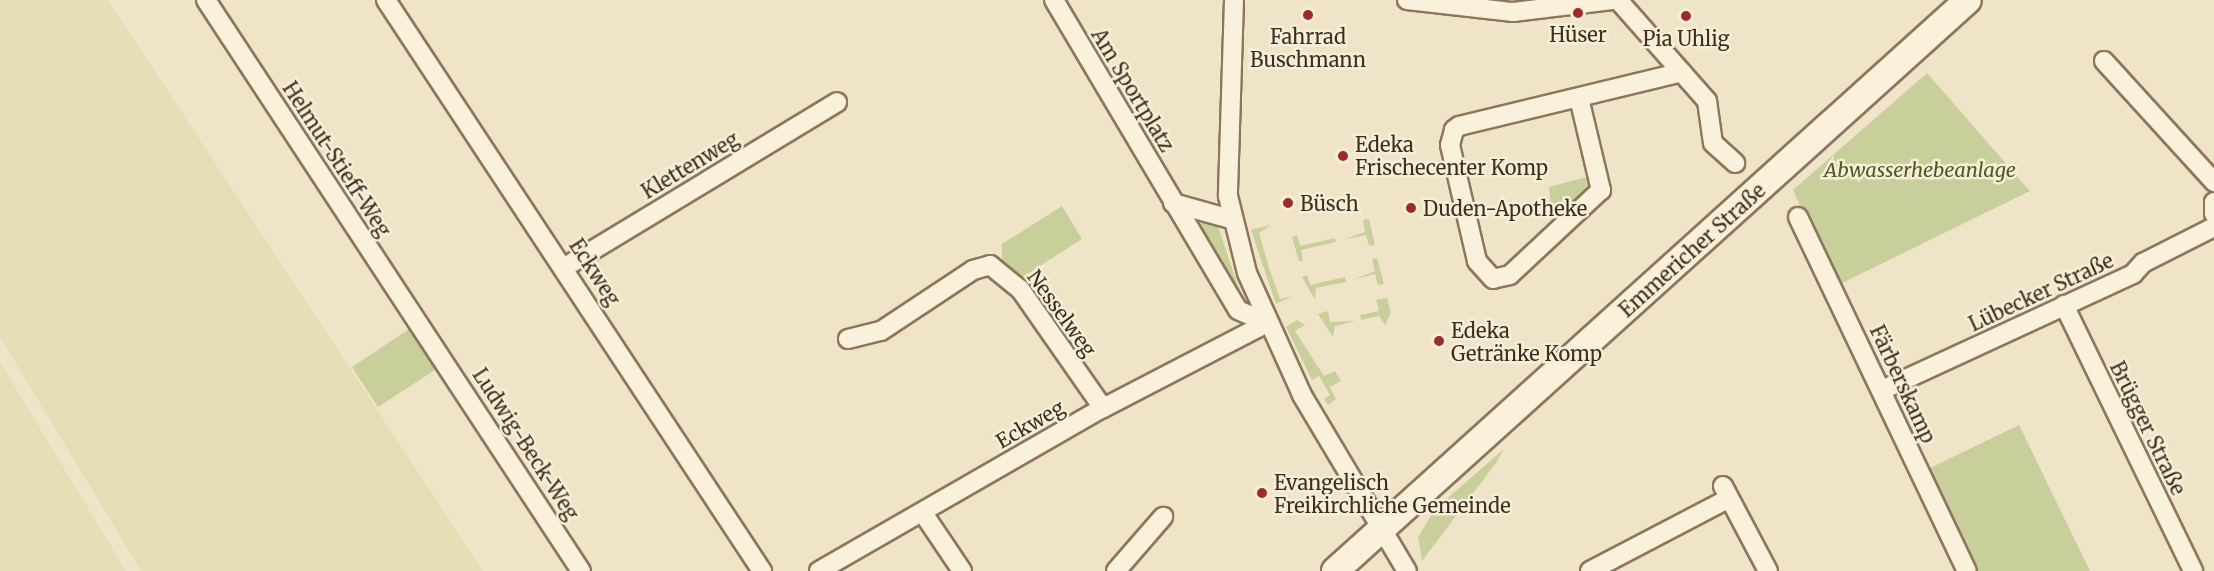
<!DOCTYPE html>
<html>
<head>
<meta charset="utf-8">
<style>
  body { margin:0 }
  #map { position:relative; width:2214px; height:571px; overflow:hidden; background:#f0e4c8; font-family:Merriweather,serif }
  div>[style] { position:absolute }
  [style*='--x'] { left:calc(var(--x)*1px); top:calc(var(--y)*1px); width:calc(var(--w)*1px); rotate:calc(var(--a)*1deg) }
  .farmland>* { inset:0; background:#e6deb5 }
  .green>* { inset:0; background:#c9cf9b }
  .roads { filter:drop-shadow(2px 0 #8d765c) drop-shadow(-2px 0 #8d765c) drop-shadow(0 2px #8d765c) drop-shadow(0 -2px #8d765c) }
  .minor>* { height:18px; margin:-9px; padding:0 9px; transform-origin:9px; border-radius:9px; background:#faf1dc }
  .secondary>* { height:26px; margin:-13px; padding:0 13px; transform-origin:13px; border-radius:13px; background:#faf1dc }
  .dots>* { width:16px; height:16px; translate:-50% -50%; box-sizing:border-box; border:3px solid #f7eed8; border-radius:50% }
  span { translate:-50% -50%; white-space:nowrap; text-align:center; line-height:1.15; -webkit-text-stroke:5px #f7eed8; paint-order:stroke }
  .poi-label { font-size:20px; color:#3d2e20 }
  .left { translate:0 -50%; text-align:left }
  .street-label { font-size:20px; color:#3d2e20 }
  .park-label { font-size:20px; color:#4d5a26; font-style:italic }
</style>
</head>
<body>
<div id="map">
  <div class="farmland">
    <div style="clip-path:polygon(0 0,108px 0,483px 571px,141px 571px,0 337px)"></div>
    <div style="clip-path:polygon(0 362px,126px 571px,0 571px)"></div>
  </div>
  <div class="green">
    <div style="clip-path:polygon(1927px 73px,2030px 191px,1836px 286px,1793px 190px)"></div>
    <div style="clip-path:polygon(1590px 176px,1591px 187px,1552px 225px,1549px 187px)"></div>
    <div style="clip-path:polygon(1062px 206px,1082px 239px,1021px 278px,1002px 264px,1002px 244px)"></div>
    <div style="clip-path:polygon(1369px 219px,1375px 245px,1369px 246px,1366px 235px,1343px 240px,1365px 232px,1363px 220px)"></div>
    <div style="clip-path:polygon(1204px 220px,1218px 226px,1244px 304px,1195px 233px)"></div>
    <div style="clip-path:polygon(1271px 225px,1259px 233px,1269px 268px,1280px 299px,1292px 296px,1276px 304px,1251px 230px)"></div>
    <div style="clip-path:polygon(1297px 235px,1300px 246px,1335px 238px,1336px 242px,1301px 250px,1303px 261px,1299px 261px,1292px 237px)"></div>
    <div style="clip-path:polygon(1377px 258px,1384px 284px,1378px 285px,1375px 274px,1352px 280px,1375px 271px,1372px 259px)"></div>
    <div style="clip-path:polygon(1307px 275px,1310px 285px,1345px 277px,1346px 282px,1316px 288px,1315px 300px,1302px 277px)"></div>
    <div style="clip-path:polygon(1387px 298px,1391px 313px,1385px 325px,1379px 316px,1361px 320px,1360px 315px,1379px 311px,1376px 300px)"></div>
    <div style="clip-path:polygon(1328px 311px,1330px 322px,1356px 321px,1335px 326px,1333px 337px,1318px 314px)"></div>
    <div style="clip-path:polygon(1297px 320px,1305px 325px,1295px 331px,1324px 376px,1335px 371px,1341px 381px,1330px 387px,1336px 399px,1328px 405px,1324px 399px,1330px 395px,1319px 376px,1312px 380px,1286px 327px)"></div>
    <div style="clip-path:polygon(415px 325px,441px 366px,378px 407px,352px 367px)"></div>
    <div style="clip-path:polygon(2019px 425px,2090px 571px,1972px 571px,1924px 471px)"></div>
    <div style="clip-path:polygon(1504px 449px,1496px 463px,1422px 561px,1418px 537px,1435px 509px)"></div>
  </div>
  <div class="roads">
    <div class="minor">
      <div style="--x:206;--y:0;--w:683;--a:56.71"></div>
      <div style="--x:386;--y:0;--w:684;--a:56.64"></div>
      <div style="--x:1054;--y:0;--w:360;--a:59.3"></div>
      <div style="--x:1238;--y:310;--w:32;--a:24"></div>
      <div style="--x:1234;--y:0;--w:196;--a:91.8"></div>
      <div style="--x:1228;--y:196;--w:79;--a:76.1"></div>
      <div style="--x:1247;--y:273;--w:134;--a:65.7"></div>
      <div style="--x:1302;--y:395;--w:205;--a:59.2"></div>
      <div style="--x:1407;--y:0;--w:107;--a:6.5"></div>
      <div style="--x:1513;--y:12;--w:102;--a:-6.8"></div>
      <div style="--x:1618;--y:0;--w:135;--a:48.6"></div>
      <div style="--x:1707;--y:101;--w:42;--a:81.9"></div>
      <div style="--x:1713;--y:143;--w:30;--a:42"></div>
      <div style="--x:2104;--y:61;--w:164;--a:47.7"></div>
      <div style="--x:1579;--y:98;--w:95;--a:76.6"></div>
      <div style="--x:1601;--y:190;--w:125;--a:137"></div>
      <div style="--x:1510;--y:275;--w:17;--a:167"></div>
      <div style="--x:1493;--y:279;--w:24;--a:-132"></div>
      <div style="--x:1477;--y:261;--w:119;--a:-103.1"></div>
      <div style="--x:1450;--y:145;--w:16;--a:-75"></div>
      <div style="--x:1454;--y:130;--w:6;--a:-39"></div>
      <div style="--x:1459;--y:126;--w:229;--a:-13.6"></div>
      <div style="--x:2214;--y:202;--w:12;--a:90"></div>
      <div style="--x:1173;--y:203;--w:63;--a:15.6"></div>
      <div style="--x:1798;--y:217;--w:392;--a:64.5"></div>
      <div style="--x:565;--y:267;--w:318;--a:-31.2"></div>
      <div style="--x:2064;--y:305;--w:296;--a:64.1"></div>
      <div style="--x:848;--y:339;--w:34;--a:-14"></div>
      <div style="--x:881;--y:331;--w:110;--a:-33.5"></div>
      <div style="--x:973;--y:270;--w:18;--a:-16"></div>
      <div style="--x:990;--y:265;--w:38;--a:39"></div>
      <div style="--x:1020;--y:289;--w:145;--a:55.1"></div>
      <div style="--x:1882;--y:390;--w:277;--a:-24.8"></div>
      <div style="--x:2133;--y:274;--w:15;--a:-48"></div>
      <div style="--x:2143;--y:263;--w:80;--a:-26.9"></div>
      <div style="--x:1723;--y:486;--w:96;--a:62.1"></div>
      <div style="--x:923;--y:513;--w:70;--a:56.1"></div>
      <div style="--x:819;--y:571;--w:327;--a:-29.9"></div>
      <div style="--x:1103;--y:408;--w:185;--a:-27.4"></div>
      <div style="--x:1116;--y:571;--w:72;--a:-49"></div>
      <div style="--x:1590;--y:571;--w:153;--a:-27.6"></div>
    </div>
    <div class="secondary">
      <div style="--x:1335;--y:571;--w:852;--a:-42.05"></div>
    </div>
  </div>
  <div class="dots">
    <div style="left:1578px;top:13px;background:#9e2a2b"></div>
    <div style="left:1308px;top:15px;background:#9e2a2b"></div>
    <div style="left:1686px;top:16px;background:#9e2a2b"></div>
    <div style="left:1343px;top:156px;background:#9e2a2b"></div>
    <div style="left:1288px;top:203px;background:#9e2a2b"></div>
    <div style="left:1411px;top:208px;background:#9e2a2b"></div>
    <div style="left:1439px;top:341px;background:#9e2a2b"></div>
    <div style="left:1262px;top:493px;background:#9e2a2b"></div>
  </div>
  <div class="poi-label">
    <span style="left:1578px;top:34px">Hüser</span>
    <span style="left:1308px;top:48px">Fahrrad<br>Buschmann</span>
    <span style="left:1686px;top:38px">Pia Uhlig</span>
    <span class="left" style="left:1355px;top:156px">Edeka<br>Frischecenter Komp</span>
    <span class="left" style="left:1300px;top:203px">Büsch</span>
    <span class="left" style="left:1423px;top:208px">Duden-Apotheke</span>
    <span class="left" style="left:1451px;top:342px">Edeka<br>Getränke Komp</span>
    <span class="left" style="left:1274px;top:494px">Evangelisch<br>Freikirchliche Gemeinde</span>
  </div>
  <div class="street-label">
    <span style="left:1133px;top:90px;rotate:59deg">Am Sportplatz</span>
    <span style="left:337px;top:159px;rotate:57deg">Helmut-Stieff-Weg</span>
    <span style="left:690px;top:165px;rotate:-31deg">Klettenweg</span>
    <span style="left:1692px;top:250px;rotate:-42deg">Emmericher Straße</span>
    <span style="left:595px;top:272px;rotate:57deg">Eckweg</span>
    <span style="left:2041px;top:292px;rotate:-25deg">Lübecker Straße</span>
    <span style="left:1062px;top:313px;rotate:54deg">Nesselweg</span>
    <span style="left:1903px;top:384px;rotate:65deg">Färberskamp</span>
    <span style="left:1030px;top:424px;rotate:-30deg">Eckweg</span>
    <span style="left:2148px;top:428px;rotate:64deg">Brügger Straße</span>
    <span style="left:526px;top:444px;rotate:57deg">Ludwig-Beck-Weg</span>
  </div>
  <div class="park-label">
    <span style="left:1920px;top:169px">Abwasserhebeanlage</span>
  </div>
</div>
</body>
</html>
